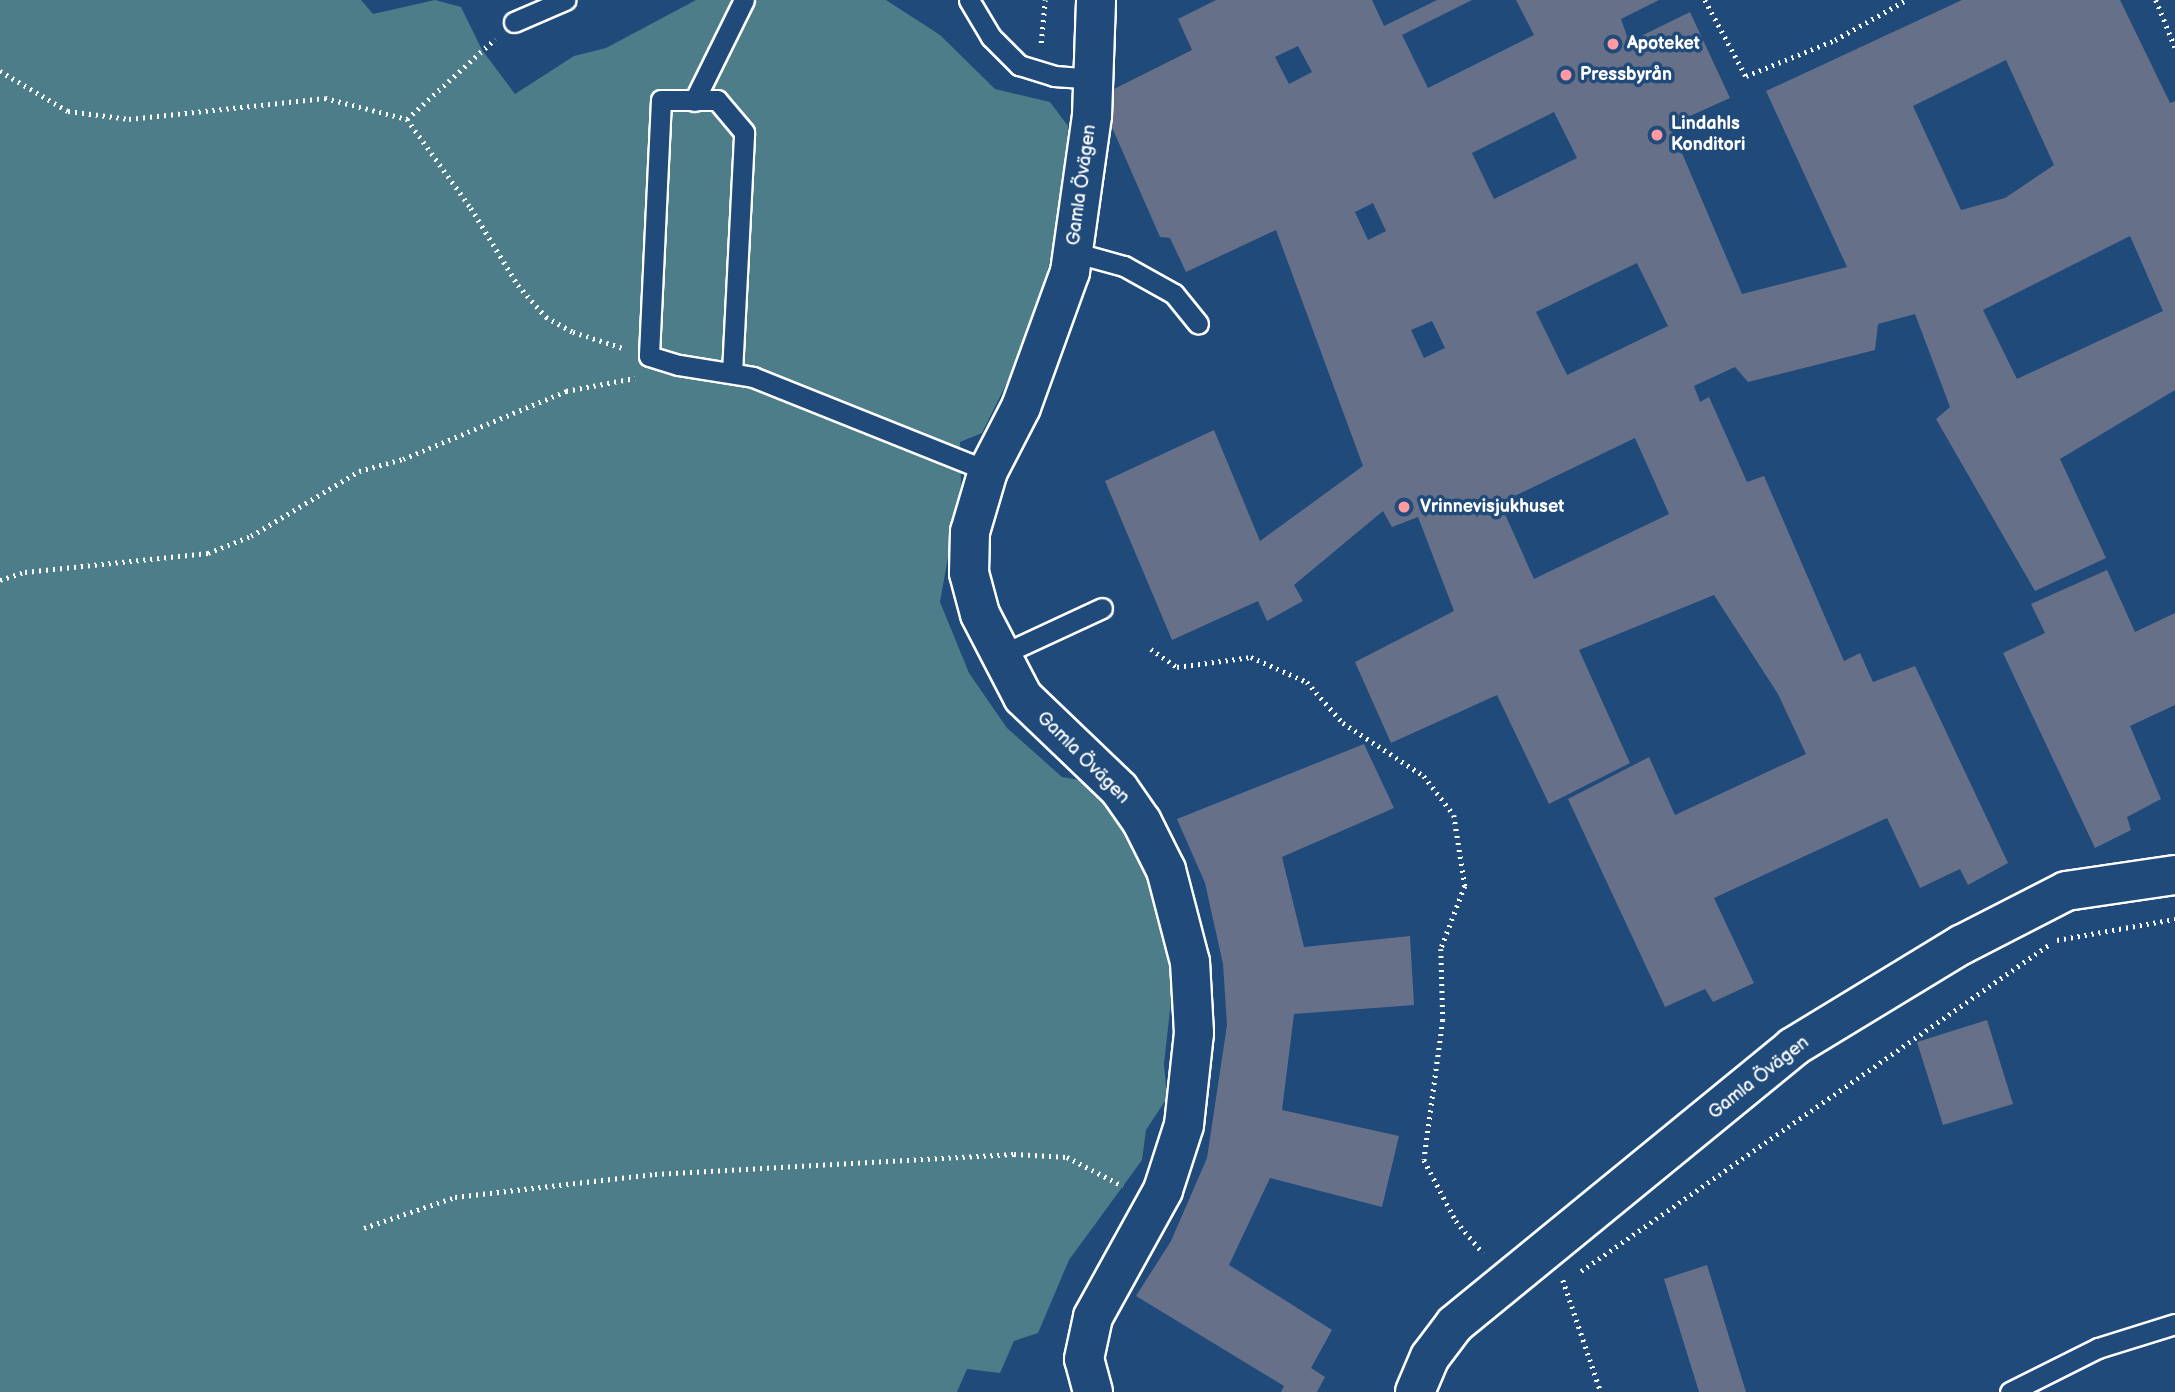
<!DOCTYPE html>
<html>
<head>
<meta charset="utf-8">
<style>
  body { margin:0 }
  #map { position:relative; width:2175px; height:1392px; overflow:hidden; background:#1f4a7a; font-family:"Balsamiq Sans",sans-serif }
  div>[style] { position:absolute }
  [style*='--x'] { left:calc(var(--x)*1px); top:calc(var(--y)*1px); width:calc(var(--w)*1px); rotate:calc(var(--a)*1deg) }
  .green>* { inset:0; background:#4c7d88 }
  .building>* { inset:0; background:#677089 }
  .path>* { height:4.5px; margin-top:-2.25px; transform-origin:0; background:repeating-linear-gradient(90deg,#fff 0 2px,transparent 0 7px) }
  .roads { filter:drop-shadow(2px 0 #fff) drop-shadow(-2px 0 #fff) drop-shadow(0 2px #fff) drop-shadow(0 -2px #fff) }
  .lane>* { height:19px; margin:-9.5px; padding:0 9.5px; transform-origin:9.5px; border-radius:9.5px; background:#1f4a7a }
  .street>* { height:38px; margin:-19px; padding:0 19px; transform-origin:19px; border-radius:19px; background:#1f4a7a }
  .dots>* { width:19px; height:19px; translate:-50% -50%; box-sizing:border-box; border:4px solid #1f4a7a; border-radius:50% }
  span { translate:-50% -50%; white-space:nowrap; text-align:center; line-height:1.15; -webkit-text-stroke:7px #1f4a7a; paint-order:stroke }
  .poi-label { font-size:18px; color:#fff; font-weight:700 }
  .left { translate:0 -50%; text-align:left }
  .street-label { font-size:18px; color:#fff }
</style>
</head>
<body>
<div id="map">
  <div class="green">
    <div style="clip-path:polygon(0 0,361px 0,373px 14px,435px 0,461px 7px,482px 50px,515px 94px,574px 56px,606px 48px,696px 0,886px 0,940px 35px,995px 89px,1050px 102px,1068px 126px,1065px 206px,1028px 340px,982px 433px,960px 442px,961px 484px,940px 602px,969px 673px,1007px 728px,1062px 777px,1085px 781px,1141px 843px,1164px 926px,1172px 992px,1164px 1064px,1167px 1098px,1146px 1130px,1142px 1160px,1069px 1260px,1038px 1333px,1014px 1341px,1000px 1373px,967px 1369px,957px 1392px,0 1392px)"></div>
  </div>
  <div class="building">
    <div style="clip-path:polygon(evenodd,1216px 0,1372px 0,1384px 26px,1437px 0,1472px 0,1402px 35px,1428px 88px,1534px 35px,1516px 0,1659px 0,1621px 19px,1629px 42px,1690px 12px,1730px 98px,1670px 125px,1742px 294px,1847px 267px,1766px 91px,1962px 0,2120px 0,2170px 103px,2175px 101px,2175px 390px,2060px 459px,2106px 558px,2035px 591px,1936px 419px,1950px 407px,1915px 314px,1878px 324px,1875px 350px,1748px 382px,1735px 367px,1694px 386px,1700px 402px,1709px 397px,1747px 482px,1764px 476px,1844px 661px,1860px 653px,1873px 682px,1915px 666px,2008px 863px,1968px 885px,1960px 869px,1920px 888px,1887px 818px,1714px 898px,1754px 983px,1713px 1002px,1705px 989px,1665px 1007px,1568px 799px,1649px 757px,1675px 815px,1806px 754px,1778px 694px,1714px 595px,1579px 650px,1630px 763px,1549px 804px,1497px 695px,1391px 743px,1355px 662px,1454px 611px,1418px 517px,1392px 527px,1383px 511px,1294px 585px,1303px 601px,1267px 621px,1258px 601px,1172px 640px,1105px 481px,1214px 430px,1260px 541px,1363px 466px,1276px 230px,1186px 272px,1170px 238px,1160px 237px,1111px 125px,1106px 93px,1192px 50px,1178px 19px,1216px 0,1298px 46px,1312px 72px,1289px 84px,1275px 57px,1298px 46px,1216px 0,2006px 60px,2054px 165px,2005px 198px,1961px 210px,1913px 106px,2006px 60px,1216px 0,1554px 112px,1577px 158px,1494px 199px,1472px 153px,1554px 112px,1216px 0,1373px 203px,1386px 231px,1368px 240px,1355px 212px,1373px 203px,1216px 0,2130px 236px,2163px 311px,2017px 379px,1983px 310px,2130px 236px,1216px 0,1637px 263px,1668px 326px,1567px 375px,1536px 312px,1637px 263px,1216px 0,1432px 321px,1445px 348px,1424px 358px,1411px 330px,1432px 321px,1216px 0,1635px 438px,1669px 514px,1534px 579px,1500px 503px,1635px 438px)"></div>
    <div style="clip-path:polygon(2107px 570px,2135px 632px,2175px 613px,2175px 705px,2130px 726px,2161px 799px,2127px 817px,2131px 830px,2095px 848px,2003px 653px,2045px 633px,2031px 604px)"></div>
    <div style="clip-path:polygon(1364px 744px,1394px 808px,1282px 857px,1304px 947px,1410px 936px,1414px 1005px,1294px 1014px,1282px 1110px,1399px 1136px,1382px 1207px,1270px 1178px,1229px 1265px,1332px 1330px,1311px 1368px,1325px 1377px,1317px 1392px,1281px 1392px,1284px 1386px,1136px 1296px,1171px 1241px,1207px 1158px,1227px 1025px,1223px 964px,1205px 883px,1177px 819px)"></div>
    <div style="clip-path:polygon(1987px 1020px,2013px 1104px,1943px 1125px,1917px 1042px)"></div>
    <div style="clip-path:polygon(1707px 1265px,1746px 1392px,1699px 1392px,1664px 1279px)"></div>
  </div>
  <div class="path">
    <div style="--x:1705;--y:0;--w:86;--a:61.7"></div>
    <div style="--x:1746;--y:76;--w:96;--a:-22"></div>
    <div style="--x:1835;--y:40;--w:81;--a:-29.4"></div>
    <div style="--x:2156;--y:0;--w:51;--a:68"></div>
    <div style="--x:1041;--y:43;--w:43;--a:-84.7"></div>
    <div style="--x:0;--y:71;--w:79;--a:30.5"></div>
    <div style="--x:68;--y:111;--w:62;--a:7.5"></div>
    <div style="--x:129;--y:119;--w:197;--a:-6.1"></div>
    <div style="--x:325;--y:98;--w:85;--a:14.4"></div>
    <div style="--x:407;--y:119;--w:110;--a:54.3"></div>
    <div style="--x:471;--y:208;--w:90;--a:58.6"></div>
    <div style="--x:518;--y:285;--w:43;--a:48.8"></div>
    <div style="--x:546;--y:317;--w:31;--a:29"></div>
    <div style="--x:573;--y:332;--w:52;--a:17.7"></div>
    <div style="--x:407;--y:119;--w:119;--a:-42.3"></div>
    <div style="--x:0;--y:580;--w:26;--a:-18"></div>
    <div style="--x:25;--y:572;--w:184;--a:-5.9"></div>
    <div style="--x:208;--y:553;--w:46;--a:-21.6"></div>
    <div style="--x:251;--y:536;--w:126;--a:-31"></div>
    <div style="--x:359;--y:471;--w:46;--a:-15.3"></div>
    <div style="--x:403;--y:459;--w:177;--a:-22.6"></div>
    <div style="--x:566;--y:391;--w:70;--a:-10.7"></div>
    <div style="--x:1151;--y:649;--w:32;--a:35"></div>
    <div style="--x:1177;--y:667;--w:75;--a:-7.7"></div>
    <div style="--x:1251;--y:657;--w:61;--a:24.1"></div>
    <div style="--x:1307;--y:682;--w:55;--a:48.7"></div>
    <div style="--x:1343;--y:723;--w:97;--a:33.2"></div>
    <div style="--x:1424;--y:776;--w:49;--a:52.4"></div>
    <div style="--x:1454;--y:815;--w:72;--a:81.2"></div>
    <div style="--x:1465;--y:886;--w:67;--a:110.9"></div>
    <div style="--x:1441;--y:949;--w:71;--a:88.4"></div>
    <div style="--x:1443;--y:1020;--w:141;--a:97.7"></div>
    <div style="--x:1424;--y:1160;--w:69;--a:62.3"></div>
    <div style="--x:1456;--y:1221;--w:42;--a:49.8"></div>
    <div style="--x:2057;--y:940;--w:120;--a:-10.1"></div>
    <div style="--x:364;--y:1228;--w:96;--a:-18.8"></div>
    <div style="--x:455;--y:1197;--w:201;--a:-6.6"></div>
    <div style="--x:655;--y:1174;--w:360;--a:-3.2"></div>
    <div style="--x:1014;--y:1154;--w:53;--a:3.2"></div>
    <div style="--x:1067;--y:1157;--w:63;--a:27.4"></div>
    <div style="--x:1581;--y:1271;--w:572;--a:-34.89"></div>
    <div style="--x:1563;--y:1280;--w:118;--a:71.3"></div>
  </div>
  <div class="roads">
    <div class="lane">
      <div style="--x:969;--y:0;--w:43;--a:59.3"></div>
      <div style="--x:991;--y:37;--w:40;--a:45"></div>
      <div style="--x:1019;--y:65;--w:37;--a:17"></div>
      <div style="--x:1054;--y:76;--w:39;--a:4"></div>
      <div style="--x:514;--y:22;--w:56;--a:-23.3"></div>
      <div style="--x:694;--y:101;--w:113;--a:-63.7"></div>
      <div style="--x:1073;--y:252;--w:53;--a:15.4"></div>
      <div style="--x:1124;--y:266;--w:57;--a:29.2"></div>
      <div style="--x:1174;--y:294;--w:38;--a:51"></div>
      <div style="--x:732;--y:373;--w:241;--a:-87.1"></div>
      <div style="--x:744;--y:132;--w:42;--a:-130.2"></div>
      <div style="--x:717;--y:100;--w:56;--a:180"></div>
      <div style="--x:661;--y:100;--w:256;--a:92.7"></div>
      <div style="--x:649;--y:356;--w:31;--a:17"></div>
      <div style="--x:679;--y:365;--w:75;--a:9.2"></div>
      <div style="--x:753;--y:377;--w:253;--a:21.8"></div>
      <div style="--x:1003;--y:654;--w:109;--a:-24.9"></div>
      <div style="--x:2010;--y:1392;--w:98;--a:-26.6"></div>
      <div style="--x:2098;--y:1348;--w:81;--a:-17.3"></div>
    </div>
    <div class="street">
      <div style="--x:1093;--y:1392;--w:34;--a:-105"></div>
      <div style="--x:1084;--y:1359;--w:43;--a:-77.9"></div>
      <div style="--x:1093;--y:1317;--w:145;--a:-61.1"></div>
      <div style="--x:1163;--y:1190;--w:68;--a:-72.1"></div>
      <div style="--x:1184;--y:1125;--w:93;--a:-83.8"></div>
      <div style="--x:1194;--y:1033;--w:71;--a:-93.2"></div>
      <div style="--x:1190;--y:962;--w:95;--a:-104.6"></div>
      <div style="--x:1166;--y:870;--w:54;--a:-116.6"></div>
      <div style="--x:1142;--y:822;--w:40;--a:-124.9"></div>
      <div style="--x:1119;--y:789;--w:133;--a:-136.2"></div>
      <div style="--x:1023;--y:697;--w:93;--a:-117.4"></div>
      <div style="--x:980;--y:614;--w:42;--a:-105"></div>
      <div style="--x:969;--y:573;--w:41;--a:-88.6"></div>
      <div style="--x:970;--y:532;--w:64;--a:-73.6"></div>
      <div style="--x:988;--y:471;--w:72;--a:-62.7"></div>
      <div style="--x:1021;--y:407;--w:144;--a:-70.1"></div>
      <div style="--x:1070;--y:272;--w:158;--a:-82"></div>
      <div style="--x:1092;--y:116;--w:116;--a:-88"></div>
      <div style="--x:1415;--y:1392;--w:38;--a:-67"></div>
      <div style="--x:1430;--y:1357;--w:41;--a:-52.9"></div>
      <div style="--x:1455;--y:1324;--w:437;--a:-39.3"></div>
      <div style="--x:1793;--y:1047;--w:197;--a:-31.3"></div>
      <div style="--x:1961;--y:945;--w:118;--a:-27.2"></div>
      <div style="--x:2066;--y:891;--w:110;--a:-8.4"></div>
    </div>
  </div>
  <div class="dots">
    <div style="left:1613px;top:44px;background:#ff9aa2"></div>
    <div style="left:1566px;top:75px;background:#ff9aa2"></div>
    <div style="left:1657px;top:135px;background:#ff9aa2"></div>
    <div style="left:1404px;top:507px;background:#ff9aa2"></div>
  </div>
  <div class="poi-label">
    <span class="left" style="left:1627px;top:44px">Apoteket</span>
    <span class="left" style="left:1580px;top:75px">Pressbyrån</span>
    <span class="left" style="left:1671px;top:135px">Lindahls<br>Konditori</span>
    <span class="left" style="left:1420px;top:507px">Vrinnevisjukhuset</span>
  </div>
  <div class="street-label">
    <span style="left:1082px;top:185px;rotate:-82deg">Gamla Övägen</span>
    <span style="left:1083px;top:758px;rotate:45deg">Gamla Övägen</span>
    <span style="left:1759px;top:1078px;rotate:-38deg">Gamla Övägen</span>
  </div>
</div>
</body>
</html>
